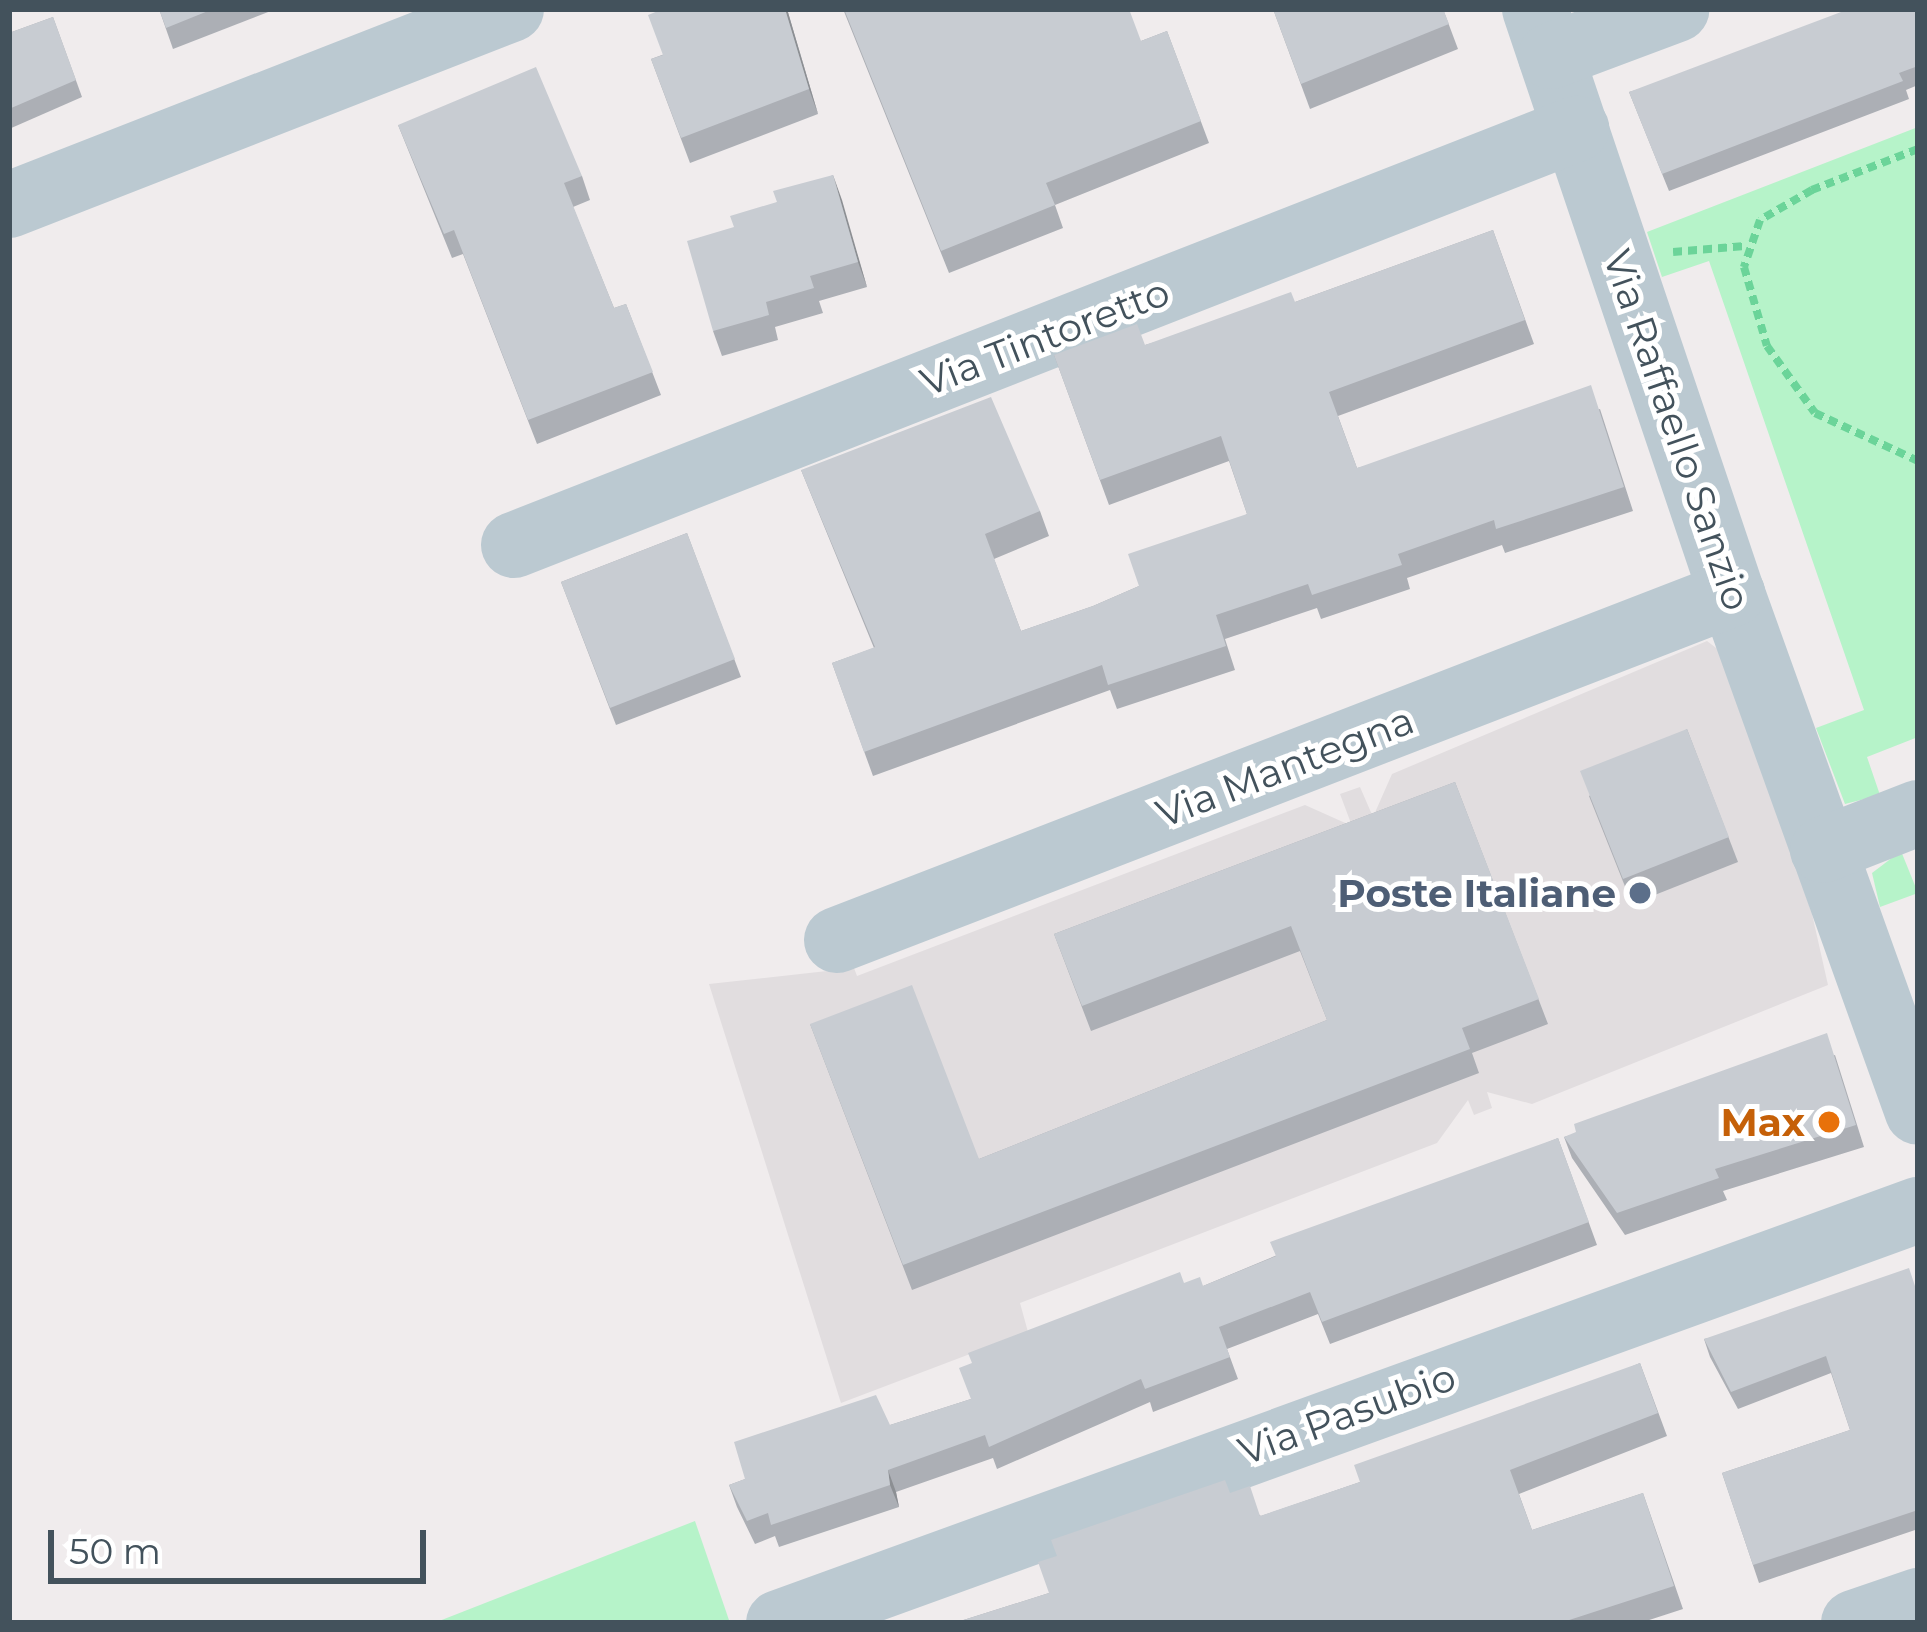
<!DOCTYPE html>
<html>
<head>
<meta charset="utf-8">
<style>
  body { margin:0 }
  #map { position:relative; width:1927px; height:1632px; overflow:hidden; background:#f0eced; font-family:Montserrat,sans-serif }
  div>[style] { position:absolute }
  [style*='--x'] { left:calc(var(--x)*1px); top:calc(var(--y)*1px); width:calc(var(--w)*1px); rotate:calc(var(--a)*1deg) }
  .education>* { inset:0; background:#e1dddf }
  .green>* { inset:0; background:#b6f3c9 }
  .path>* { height:8px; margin-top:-4px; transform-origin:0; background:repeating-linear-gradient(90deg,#6bd499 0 9px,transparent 0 15px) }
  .minor>* { height:66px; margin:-33px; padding:0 33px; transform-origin:33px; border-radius:33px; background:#bbc9d1 }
  .wall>* { inset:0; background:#acafb5 }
  .shaded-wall>* { inset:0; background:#8c8f93 }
  .building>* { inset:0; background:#c8ccd2 }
  .dots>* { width:33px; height:33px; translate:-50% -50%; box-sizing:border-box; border:6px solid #fff; border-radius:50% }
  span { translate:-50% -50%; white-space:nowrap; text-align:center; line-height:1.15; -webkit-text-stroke:10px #fff; paint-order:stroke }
  .street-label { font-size:39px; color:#43525c }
  .service-label { font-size:39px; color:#4e5e75; font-weight:700 }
  .right { translate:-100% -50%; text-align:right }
  .food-label { font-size:39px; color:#c56008; font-weight:700 }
  .frame { position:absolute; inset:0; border:12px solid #43525c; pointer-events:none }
  .scale { position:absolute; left:48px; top:1530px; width:378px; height:54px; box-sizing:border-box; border:6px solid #43525c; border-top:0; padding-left:15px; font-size:36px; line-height:42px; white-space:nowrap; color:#43525c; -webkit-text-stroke:9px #fff; paint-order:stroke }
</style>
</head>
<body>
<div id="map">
  <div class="education">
    <div style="clip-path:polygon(1707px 641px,1724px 654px,1812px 914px,1828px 985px,1532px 1104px,1487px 1092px,1492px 1108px,1474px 1115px,1468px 1100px,1437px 1143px,1020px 1303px,1028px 1332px,841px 1403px,709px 984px,854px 968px,857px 976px,1305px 805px,1352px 826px,1340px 794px,1360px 787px,1373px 817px,1392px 774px)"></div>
  </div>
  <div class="green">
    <div style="clip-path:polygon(1918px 127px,1918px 737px,1867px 757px,1880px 795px,1845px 804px,1816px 728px,1864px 710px,1709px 261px,1662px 277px,1647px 232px)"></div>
    <div style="clip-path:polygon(1901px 851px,1918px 893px,1880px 907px,1872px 873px)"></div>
    <div style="clip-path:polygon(695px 1521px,730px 1623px,434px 1623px)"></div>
  </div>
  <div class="path">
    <div style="--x:1918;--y:149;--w:114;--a:158.9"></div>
    <div style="--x:1812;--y:190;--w:60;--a:150"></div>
    <div style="--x:1760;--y:220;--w:50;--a:108.8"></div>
    <div style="--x:1744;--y:267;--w:82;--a:73.8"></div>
    <div style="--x:1767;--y:346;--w:82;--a:54.4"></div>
    <div style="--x:1815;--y:413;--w:114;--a:25"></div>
    <div style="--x:1673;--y:252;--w:72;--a:-4.8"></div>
  </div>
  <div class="minor">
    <div style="--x:1535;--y:9;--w:617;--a:71.39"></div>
    <div style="--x:1732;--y:594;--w:550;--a:70.25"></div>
    <div style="--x:1551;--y:56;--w:134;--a:-20.5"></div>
    <div style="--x:9;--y:205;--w:539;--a:-21.33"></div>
    <div style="--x:514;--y:545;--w:1141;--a:-21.39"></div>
    <div style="--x:1823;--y:850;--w:102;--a:-21.3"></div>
    <div style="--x:837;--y:940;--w:960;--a:-21.14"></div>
    <div style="--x:779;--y:1623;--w:1212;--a:-19.93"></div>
    <div style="--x:1854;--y:1623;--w:68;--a:-19"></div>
  </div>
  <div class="wall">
    <div style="clip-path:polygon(159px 9px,276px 9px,173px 49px)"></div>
    <div style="clip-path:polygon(787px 9px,818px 114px,690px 163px,651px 59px)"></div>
    <div style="clip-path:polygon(843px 9px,1141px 41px,1167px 31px,1209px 143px,1055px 205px,1063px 228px,949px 273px)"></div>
    <div style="clip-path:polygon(1273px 9px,1443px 9px,1458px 49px,1310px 109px)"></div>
    <div style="clip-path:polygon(1918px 9px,1918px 85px,1906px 90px,1909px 99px,1669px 191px,1629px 92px)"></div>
    <div style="clip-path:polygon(53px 17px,82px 97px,9px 129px,9px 33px)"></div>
    <div style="clip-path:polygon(398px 125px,582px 176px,590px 200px,573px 207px,614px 308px,626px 304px,661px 395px,537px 444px,463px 254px,452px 258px)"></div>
    <div style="clip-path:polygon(833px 175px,867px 287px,819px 301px,823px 313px,775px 327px,778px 340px,722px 356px,713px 331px,777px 202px)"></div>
    <div style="clip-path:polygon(1493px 230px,1534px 344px,1338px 416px,1357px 468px,1600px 409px,1633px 511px,1505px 553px,1502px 545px,1407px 578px,1410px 589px,1321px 619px,1317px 608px,1225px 639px,1235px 670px,1117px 709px,1110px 690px,873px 776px,832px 663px,874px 648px,801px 470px,1040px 511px,1049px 536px,994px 559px,1021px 631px,1093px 606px,1139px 586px,1247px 514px,1229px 461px,1109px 505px,1054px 355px,1145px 345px,1295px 302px)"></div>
    <div style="clip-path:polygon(687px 533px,741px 677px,616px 725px,561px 582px)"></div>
    <div style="clip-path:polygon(1687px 729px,1738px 862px,1632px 904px,1589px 796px)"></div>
    <div style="clip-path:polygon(1455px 782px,1548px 1024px,1472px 1053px,1479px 1073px,912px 1290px,810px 1024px,979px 1159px,1327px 1020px,1300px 951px,1091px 1031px,1054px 934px)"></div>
    <div style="clip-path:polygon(1835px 1055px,1864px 1147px,1723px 1191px,1727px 1200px,1625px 1235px,1572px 1158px,1564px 1137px)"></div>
    <div style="clip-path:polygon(1558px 1138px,1597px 1245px,1330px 1344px,1318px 1314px,1227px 1349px,1238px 1379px,1153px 1412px,1150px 1402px,997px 1469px,993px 1458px,896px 1492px,899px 1507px,779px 1547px,775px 1536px,755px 1544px,737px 1507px,729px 1485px,890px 1425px,971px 1399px,1184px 1283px,1203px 1286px)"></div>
    <div style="clip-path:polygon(1918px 1294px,1918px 1529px,1759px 1583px,1722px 1473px,1850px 1430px,1831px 1373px,1738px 1409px,1710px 1357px,1704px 1339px)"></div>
    <div style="clip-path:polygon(1640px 1363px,1667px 1436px,1519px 1494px,1532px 1530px,1643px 1493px,1683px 1609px,1640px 1623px,954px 1623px,1049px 1593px,1230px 1493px,1261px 1516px,1360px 1482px)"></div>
  </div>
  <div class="shaded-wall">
    <div style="clip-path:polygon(785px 9px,787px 9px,818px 114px,809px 89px)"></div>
    <div style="clip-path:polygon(833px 175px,842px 200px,867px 287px,858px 262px)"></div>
    <div style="clip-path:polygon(888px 1470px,896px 1492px,899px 1507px,890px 1485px)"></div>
  </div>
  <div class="building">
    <div style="clip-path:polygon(159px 9px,213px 9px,166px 28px)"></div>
    <div style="clip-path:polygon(663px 9px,785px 9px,809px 89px,681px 138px,651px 59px,663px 55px,648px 15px)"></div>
    <div style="clip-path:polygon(844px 9px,1129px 9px,1141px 41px,1167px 31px,1201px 121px,1046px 183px,1055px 205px,941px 251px)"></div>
    <div style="clip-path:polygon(1273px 9px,1443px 9px,1449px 24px,1301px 84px)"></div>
    <div style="clip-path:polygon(1849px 9px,1918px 9px,1918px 66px,1899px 73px,1903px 81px,1662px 174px,1629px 92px)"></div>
    <div style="clip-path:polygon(53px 17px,76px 80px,9px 109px,9px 33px)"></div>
    <div style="clip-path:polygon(536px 67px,582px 176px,564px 183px,614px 308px,626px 304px,653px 372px,528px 420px,454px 230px,444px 234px,398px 125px)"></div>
    <div style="clip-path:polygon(833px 175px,858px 262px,810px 276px,814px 288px,766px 302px,769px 315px,713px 331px,687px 241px,734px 227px,730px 216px,777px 202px,773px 191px)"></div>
    <div style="clip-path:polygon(1493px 230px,1525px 320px,1329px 392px,1357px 468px,1591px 385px,1624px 487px,1496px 529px,1494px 520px,1398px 554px,1402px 565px,1312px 595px,1308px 584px,1216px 615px,1226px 646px,1108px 685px,1102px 665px,864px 752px,832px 663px,875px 647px,801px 470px,991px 397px,1040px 511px,985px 534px,1021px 631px,1093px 606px,1139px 586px,1128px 554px,1247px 514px,1221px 436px,1100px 480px,1054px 355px,1137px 324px,1145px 345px,1291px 292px,1295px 302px)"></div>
    <div style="clip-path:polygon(687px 533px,735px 659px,610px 708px,561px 582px)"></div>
    <div style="clip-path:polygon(1687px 729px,1729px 837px,1623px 879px,1580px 771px)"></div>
    <div style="clip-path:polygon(1455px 782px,1539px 999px,1462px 1028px,1470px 1049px,903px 1265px,810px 1024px,912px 985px,979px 1159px,1327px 1020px,1291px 926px,1082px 1006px,1054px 934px)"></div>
    <div style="clip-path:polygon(1827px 1033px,1856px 1125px,1715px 1169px,1719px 1178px,1617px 1213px,1564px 1137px,1576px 1132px,1574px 1124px)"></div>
    <div style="clip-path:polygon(1558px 1138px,1589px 1222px,1322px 1322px,1310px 1292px,1219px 1327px,1230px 1357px,1145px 1389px,1141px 1379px,989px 1447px,985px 1435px,888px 1470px,890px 1485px,771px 1525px,768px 1513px,747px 1521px,729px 1485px,745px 1479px,734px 1442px,876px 1395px,890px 1425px,971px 1399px,959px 1368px,972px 1363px,968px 1353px,1180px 1272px,1184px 1283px,1200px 1277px,1203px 1286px,1276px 1256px,1270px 1242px)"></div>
    <div style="clip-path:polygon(1909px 1268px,1918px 1295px,1918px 1510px,1753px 1565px,1722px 1473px,1850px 1430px,1826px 1356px,1731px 1392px,1704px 1339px)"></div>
    <div style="clip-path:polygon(1640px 1363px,1658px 1413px,1510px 1470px,1532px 1530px,1643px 1493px,1674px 1586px,1560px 1623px,954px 1623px,1049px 1593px,1038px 1562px,1057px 1556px,1051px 1540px,1225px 1480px,1230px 1493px,1250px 1486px,1260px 1516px,1360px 1482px,1354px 1465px)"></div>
  </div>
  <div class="dots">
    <div style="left:1640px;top:893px;background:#5c6f8a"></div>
    <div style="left:1829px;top:1122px;background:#e8710a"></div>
  </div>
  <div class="street-label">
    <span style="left:1045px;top:337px;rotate:-21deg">Via Tintoretto</span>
    <span style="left:1677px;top:430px;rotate:71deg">Via Raffaello Sanzio</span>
    <span style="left:1285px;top:767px;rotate:-21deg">Via Mantegna</span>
    <span style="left:1347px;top:1414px;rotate:-20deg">Via Pasubio</span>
  </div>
  <div class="service-label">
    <span class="right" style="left:1616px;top:893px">Poste Italiane</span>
  </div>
  <div class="food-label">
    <span class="right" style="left:1805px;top:1122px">Max</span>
  </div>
  <div class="frame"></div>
  <div class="scale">50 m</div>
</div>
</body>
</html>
